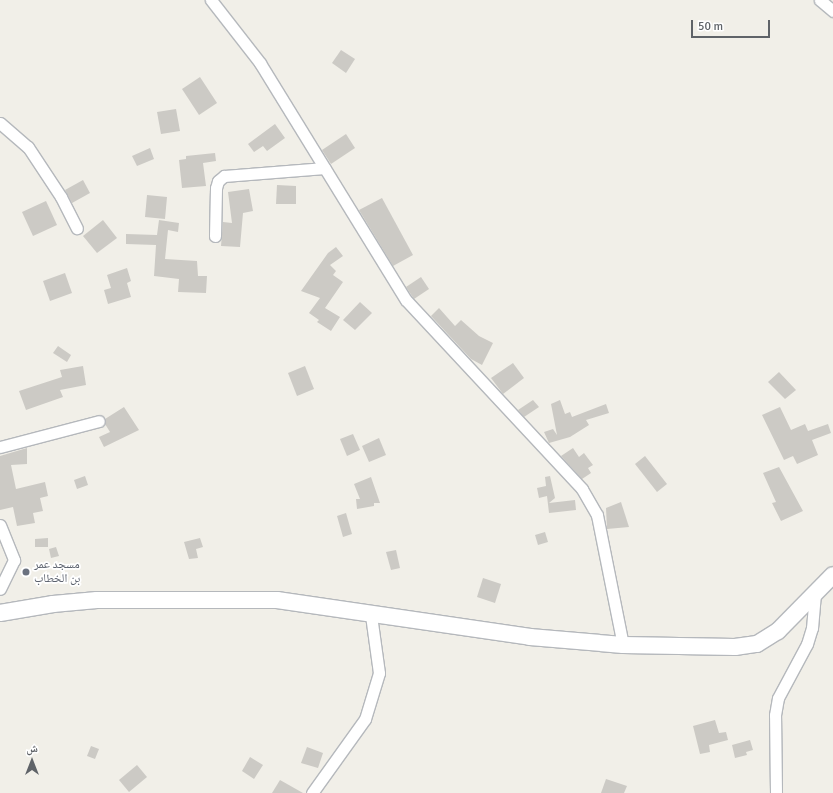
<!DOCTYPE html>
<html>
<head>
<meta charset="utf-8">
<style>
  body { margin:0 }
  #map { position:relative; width:833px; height:793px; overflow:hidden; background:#f1efe8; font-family:Signika,"Noto Naskh Arabic",sans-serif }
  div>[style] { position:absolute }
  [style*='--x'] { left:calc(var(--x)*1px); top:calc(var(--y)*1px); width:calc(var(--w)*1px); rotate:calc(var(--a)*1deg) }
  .building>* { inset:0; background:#cccac5 }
  .roads { filter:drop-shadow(1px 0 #b5b8bc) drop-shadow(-1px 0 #b5b8bc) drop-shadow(0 1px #b5b8bc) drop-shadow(0 -1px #b5b8bc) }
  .street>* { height:11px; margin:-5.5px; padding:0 5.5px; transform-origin:5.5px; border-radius:5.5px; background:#fff }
  .secondary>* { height:16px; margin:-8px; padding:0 8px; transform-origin:8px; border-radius:8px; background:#fff }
  .dots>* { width:11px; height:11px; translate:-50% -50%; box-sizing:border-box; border:2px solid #fff; border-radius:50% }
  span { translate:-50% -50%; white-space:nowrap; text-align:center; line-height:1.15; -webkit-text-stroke:3.5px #fff; paint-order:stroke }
  .worship-label { font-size:12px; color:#5b616d }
  .left { translate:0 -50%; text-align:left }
  .north { position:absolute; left:12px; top:741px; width:40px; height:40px; -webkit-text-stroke:3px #fff; paint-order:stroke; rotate:0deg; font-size:11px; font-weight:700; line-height:16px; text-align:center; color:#5f6368 }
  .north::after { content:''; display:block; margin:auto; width:14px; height:18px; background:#5f6368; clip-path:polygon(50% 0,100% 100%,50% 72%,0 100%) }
  .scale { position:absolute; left:691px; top:20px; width:79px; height:18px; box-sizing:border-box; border:2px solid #5f6368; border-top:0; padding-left:5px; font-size:12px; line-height:14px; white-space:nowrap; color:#5f6368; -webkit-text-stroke:3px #fff; paint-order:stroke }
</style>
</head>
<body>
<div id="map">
  <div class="building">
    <div style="clip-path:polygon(341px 50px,355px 59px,346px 73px,332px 63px)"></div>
    <div style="clip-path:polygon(200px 77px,217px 103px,199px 115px,182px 89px)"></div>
    <div style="clip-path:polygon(176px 109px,180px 131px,161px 134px,157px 112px)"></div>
    <div style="clip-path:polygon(275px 124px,285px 138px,267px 151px,263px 146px,254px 152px,248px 144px)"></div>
    <div style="clip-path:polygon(346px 134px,355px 148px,331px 164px,322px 150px)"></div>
    <div style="clip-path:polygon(150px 148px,154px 159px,137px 166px,132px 156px)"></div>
    <div style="clip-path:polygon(215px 153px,216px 161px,203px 163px,206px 186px,182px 188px,179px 160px,186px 159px,186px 156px)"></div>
    <div style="clip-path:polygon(83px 180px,90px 193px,72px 203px,65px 190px)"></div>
    <div style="clip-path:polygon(277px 185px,296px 186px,296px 204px,276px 204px)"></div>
    <div style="clip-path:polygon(249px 189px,253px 211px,243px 213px,240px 247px,221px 246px,223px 222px,232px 223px,228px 192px)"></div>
    <div style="clip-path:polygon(147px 195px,167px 197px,165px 219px,145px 217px)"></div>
    <div style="clip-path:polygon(382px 198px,413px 255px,393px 266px,359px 210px)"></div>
    <div style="clip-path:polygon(46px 201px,57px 225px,33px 236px,22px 212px)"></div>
    <div style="clip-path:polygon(103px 220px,117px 238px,97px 253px,83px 236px)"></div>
    <div style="clip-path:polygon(159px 220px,179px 223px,178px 232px,168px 230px,165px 259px,197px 261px,198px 276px,207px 276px,206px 293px,178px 292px,179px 279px,154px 276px,156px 245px,126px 244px,126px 234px,157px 235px)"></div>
    <div style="clip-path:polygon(336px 247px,343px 256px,330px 265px,336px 271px,333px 275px,343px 282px,325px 308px,340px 317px,331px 331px,317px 322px,319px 320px,309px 313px,320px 298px,301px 291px,328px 253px)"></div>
    <div style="clip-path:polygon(127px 268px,131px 281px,127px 283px,131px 297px,108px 304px,104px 290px,111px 288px,107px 275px)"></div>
    <div style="clip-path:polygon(65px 273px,72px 293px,50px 301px,43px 281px)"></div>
    <div style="clip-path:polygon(421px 277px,429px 289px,414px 299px,406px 287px)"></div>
    <div style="clip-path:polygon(360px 302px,372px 313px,355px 330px,343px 320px)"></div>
    <div style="clip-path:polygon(439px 308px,455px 326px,461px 320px,479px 336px,493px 343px,482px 365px,471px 359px,431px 316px)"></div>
    <div style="clip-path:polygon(58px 346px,71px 355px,67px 362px,53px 353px)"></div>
    <div style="clip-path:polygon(513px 363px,524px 378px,503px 394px,491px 378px)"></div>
    <div style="clip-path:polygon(83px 366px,86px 385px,60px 390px,63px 397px,26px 410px,19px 391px,62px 377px,60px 370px)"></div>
    <div style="clip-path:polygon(305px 366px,314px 389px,297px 396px,288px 373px)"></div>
    <div style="clip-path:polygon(779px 372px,796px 390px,785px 399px,768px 382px)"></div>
    <div style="clip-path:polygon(533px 400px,539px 407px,524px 417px,518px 410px)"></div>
    <div style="clip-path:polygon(560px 400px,565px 414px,570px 412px,572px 417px,606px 404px,609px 413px,586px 420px,589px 425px,570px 437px,549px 443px,544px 432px,553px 429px,557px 435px,551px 404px)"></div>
    <div style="clip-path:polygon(124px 407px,139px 430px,104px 447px,99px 437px,110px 432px,105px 424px,105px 419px)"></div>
    <div style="clip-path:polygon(780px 407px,791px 430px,805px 424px,808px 431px,828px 424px,831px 433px,812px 440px,818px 455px,797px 464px,793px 456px,784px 460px,762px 415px)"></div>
    <div style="clip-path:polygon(353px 434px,360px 450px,347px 456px,340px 439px)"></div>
    <div style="clip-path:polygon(379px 438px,386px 455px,369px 462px,362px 446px)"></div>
    <div style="clip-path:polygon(27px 448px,27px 464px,11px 465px,16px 489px,45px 482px,48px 496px,40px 498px,43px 511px,33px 513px,35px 523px,17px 526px,13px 507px,0 510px,0 456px)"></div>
    <div style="clip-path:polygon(573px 448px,579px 457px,584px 453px,593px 465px,588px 468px,591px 473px,582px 479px,561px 456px)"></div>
    <div style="clip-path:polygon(645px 456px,667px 484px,657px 492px,635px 464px)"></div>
    <div style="clip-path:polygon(779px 467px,803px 511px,781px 521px,772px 503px,776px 502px,763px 473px)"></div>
    <div style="clip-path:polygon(85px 476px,88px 485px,77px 489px,74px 480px)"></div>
    <div style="clip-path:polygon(550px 476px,555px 498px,549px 503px,575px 500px,576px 510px,549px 513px,547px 496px,539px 498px,537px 488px,546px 486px,545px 477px)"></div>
    <div style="clip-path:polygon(371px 477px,380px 503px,374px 503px,374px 506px,357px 509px,356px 499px,360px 499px,354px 484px)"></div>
    <div style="clip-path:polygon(621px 502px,629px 527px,607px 529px,606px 508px)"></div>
    <div style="clip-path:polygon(346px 513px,352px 534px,343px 537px,337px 516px)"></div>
    <div style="clip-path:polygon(545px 532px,548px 542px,538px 545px,535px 535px)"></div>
    <div style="clip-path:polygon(48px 538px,48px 547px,35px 547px,35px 539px)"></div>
    <div style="clip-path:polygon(200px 538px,203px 547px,196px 549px,198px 558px,189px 559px,184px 542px)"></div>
    <div style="clip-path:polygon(56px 547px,59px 556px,51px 558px,49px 549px)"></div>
    <div style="clip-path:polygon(396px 550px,400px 568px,391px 570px,386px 552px)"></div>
    <div style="clip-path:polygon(483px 578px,501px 584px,495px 603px,477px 597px)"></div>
    <div style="clip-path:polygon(715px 720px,719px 733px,726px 732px,728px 740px,709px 745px,710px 752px,700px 754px,693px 726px)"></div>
    <div style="clip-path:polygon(750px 740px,753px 750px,746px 752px,747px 755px,735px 758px,732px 745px)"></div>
    <div style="clip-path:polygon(91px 746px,99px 749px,95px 759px,87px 756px)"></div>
    <div style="clip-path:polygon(307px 747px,323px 753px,318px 768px,301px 763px)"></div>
    <div style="clip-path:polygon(250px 757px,263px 765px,254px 779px,242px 771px)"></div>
    <div style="clip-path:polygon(137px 765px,147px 777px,129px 792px,119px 780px)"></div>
    <div style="clip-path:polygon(606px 779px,627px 786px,624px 793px,601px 793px)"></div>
    <div style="clip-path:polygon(280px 780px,303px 793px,272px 793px)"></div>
  </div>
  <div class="roads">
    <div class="street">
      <div style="--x:211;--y:0;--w:80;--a:52.1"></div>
      <div style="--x:260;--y:63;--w:278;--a:58.4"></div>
      <div style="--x:406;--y:300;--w:258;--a:47"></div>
      <div style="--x:582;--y:489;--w:30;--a:60"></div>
      <div style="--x:597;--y:515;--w:133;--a:78.7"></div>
      <div style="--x:820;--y:0;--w:17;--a:40"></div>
      <div style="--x:0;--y:123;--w:37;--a:41"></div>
      <div style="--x:28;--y:147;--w:60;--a:56.6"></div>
      <div style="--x:61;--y:197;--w:35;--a:63"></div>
      <div style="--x:215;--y:236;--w:48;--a:-88.8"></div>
      <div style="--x:216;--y:188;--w:7;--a:-74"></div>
      <div style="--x:218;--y:181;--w:8;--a:-40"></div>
      <div style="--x:224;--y:176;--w:101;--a:-4.5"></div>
      <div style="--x:0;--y:447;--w:102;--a:-14.7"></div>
      <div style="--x:0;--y:525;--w:38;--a:68"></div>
      <div style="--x:14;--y:560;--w:32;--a:116"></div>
      <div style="--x:312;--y:793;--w:91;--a:-54.4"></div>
      <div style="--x:365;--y:719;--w:48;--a:-73.1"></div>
      <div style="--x:379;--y:673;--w:59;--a:-97.9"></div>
      <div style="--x:776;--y:793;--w:78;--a:-90.7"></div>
      <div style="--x:775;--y:715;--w:17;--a:-80"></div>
      <div style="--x:778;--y:698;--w:61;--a:-61.8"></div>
      <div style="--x:807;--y:644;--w:17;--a:-73"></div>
      <div style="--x:812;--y:628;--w:33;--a:-85"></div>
    </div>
    <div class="secondary">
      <div style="--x:0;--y:613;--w:54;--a:-9.6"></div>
      <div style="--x:53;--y:604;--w:44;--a:-5.2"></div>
      <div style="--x:97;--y:600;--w:180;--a:0"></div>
      <div style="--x:277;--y:600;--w:256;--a:8.3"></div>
      <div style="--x:530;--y:637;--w:93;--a:4.9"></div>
      <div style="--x:623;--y:645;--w:112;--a:1"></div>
      <div style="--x:735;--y:647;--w:22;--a:-8"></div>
      <div style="--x:757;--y:644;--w:25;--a:-32"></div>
      <div style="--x:778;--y:631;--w:78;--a:-45.5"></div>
    </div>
  </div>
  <div class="dots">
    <div style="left:26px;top:572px;background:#6b7280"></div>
  </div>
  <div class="worship-label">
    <span class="left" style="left:34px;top:572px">مسجد عمر<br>بن الخطاب</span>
  </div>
  <div class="north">ش</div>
  <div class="scale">50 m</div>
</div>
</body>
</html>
